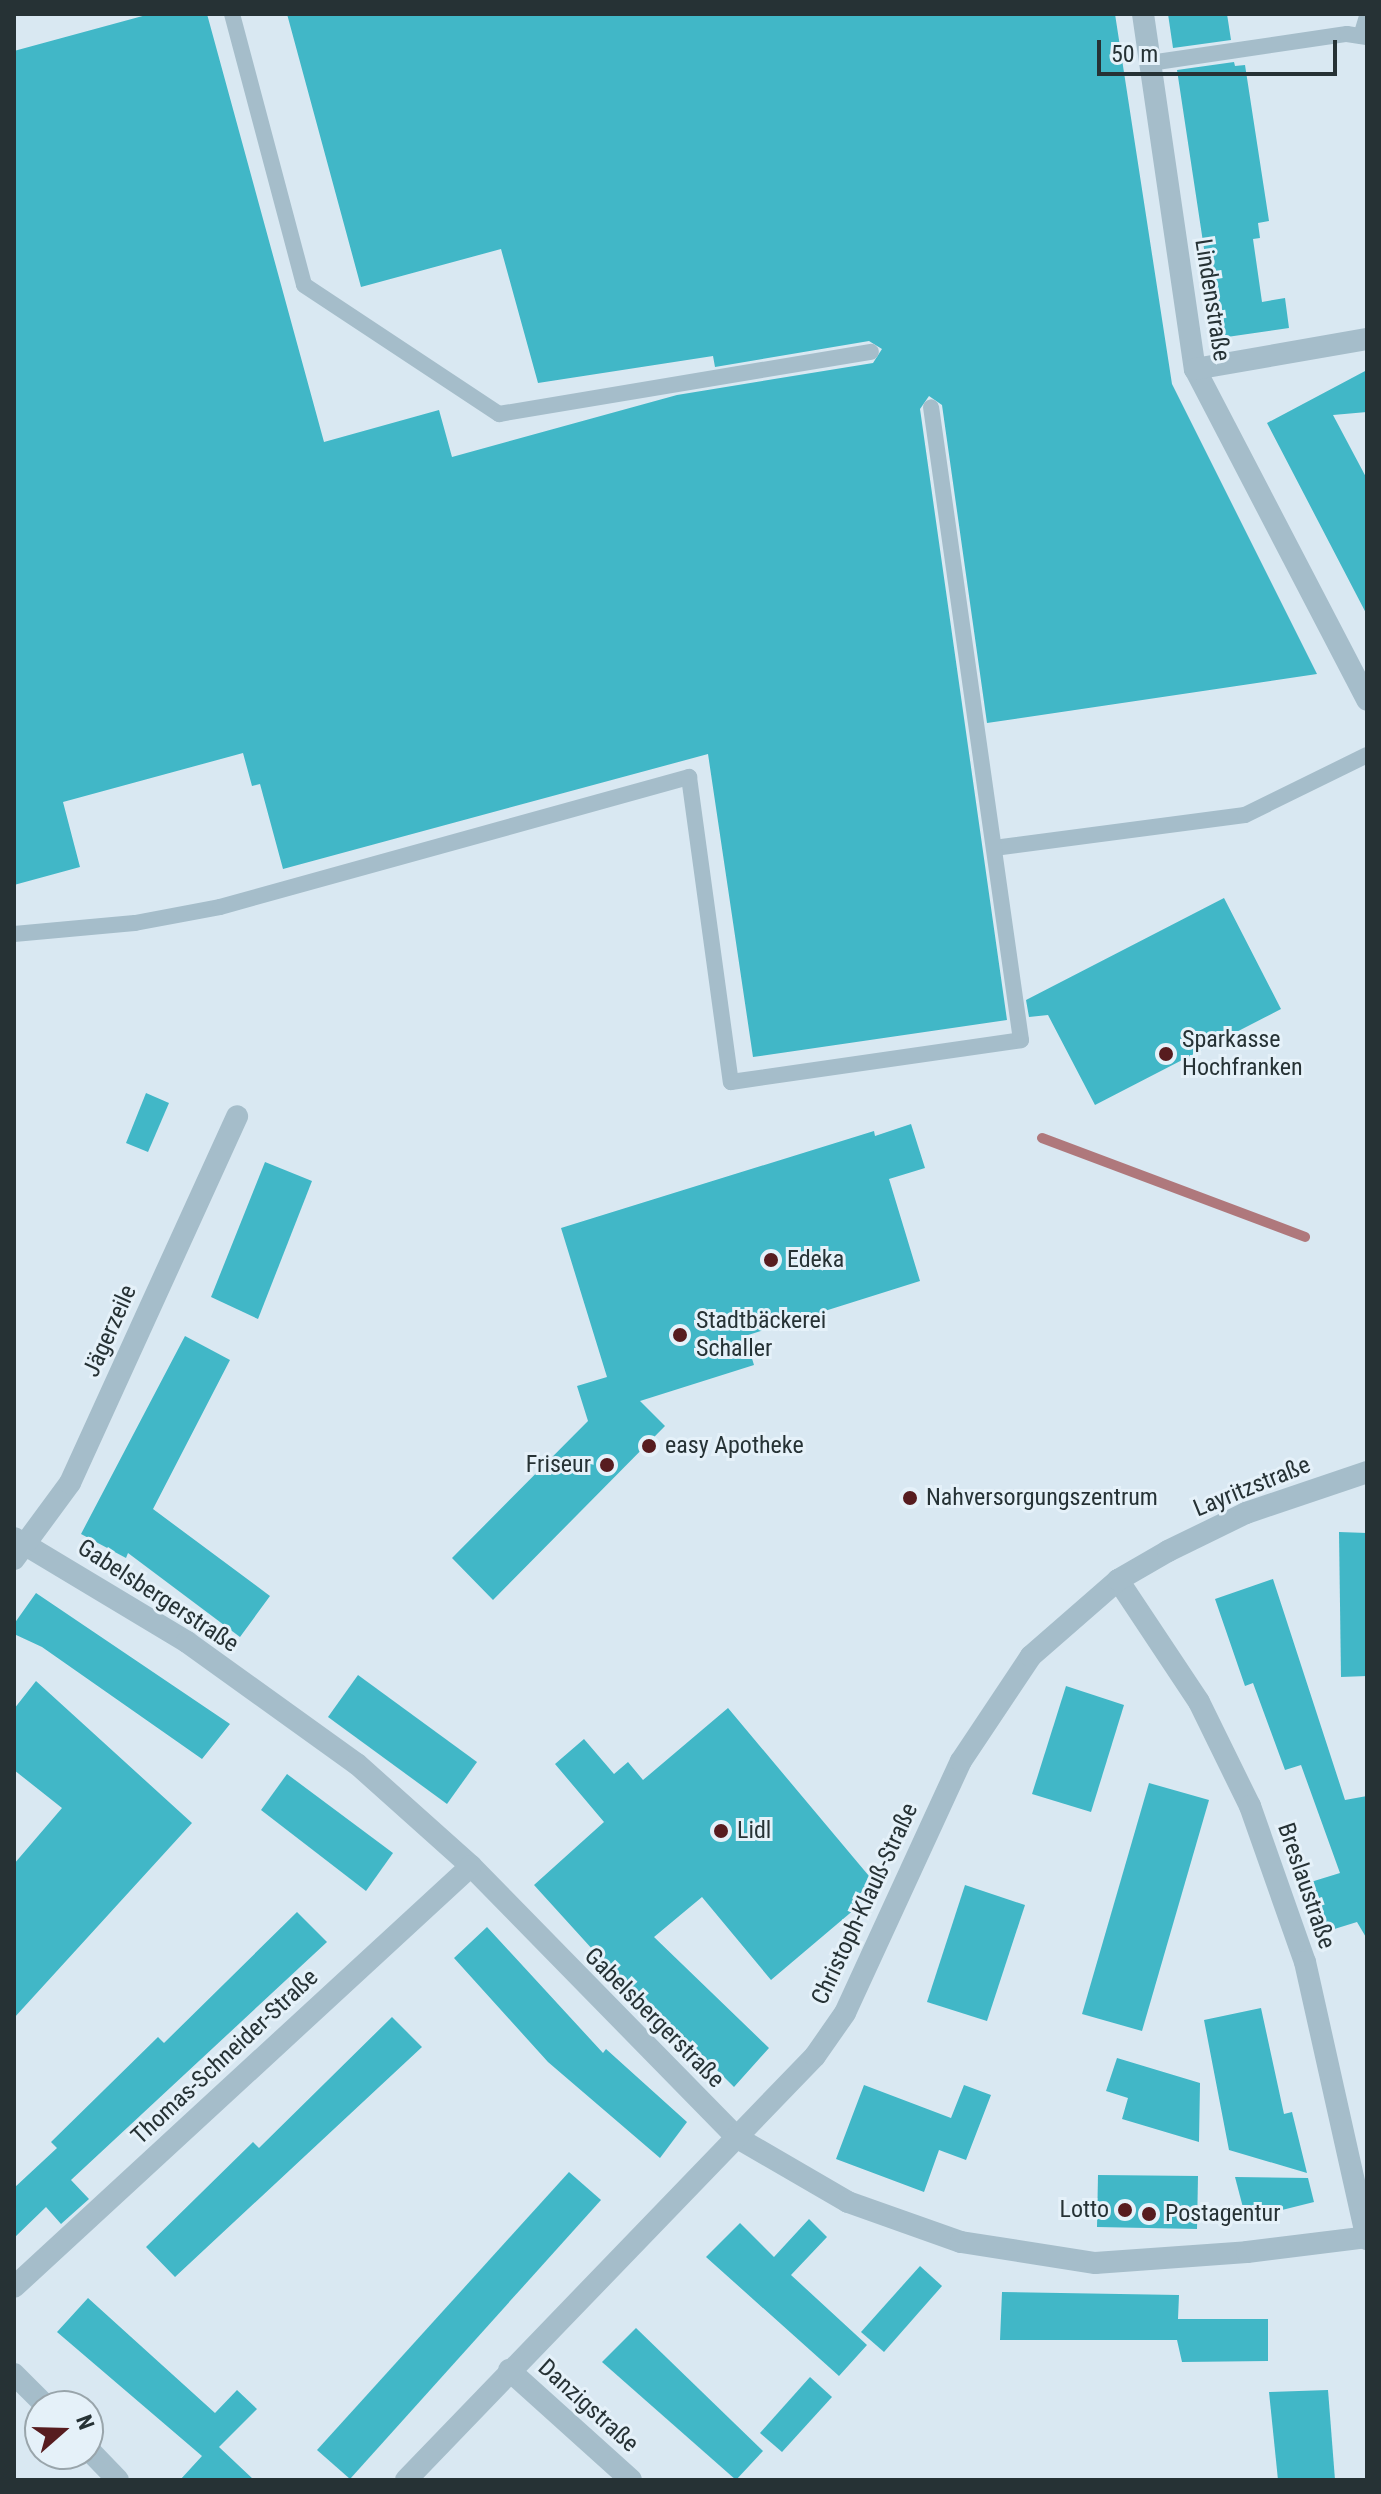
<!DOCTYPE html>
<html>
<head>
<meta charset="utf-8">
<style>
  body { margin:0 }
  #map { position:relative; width:1381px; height:2494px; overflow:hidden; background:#d9e8f2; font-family:"Roboto Condensed",sans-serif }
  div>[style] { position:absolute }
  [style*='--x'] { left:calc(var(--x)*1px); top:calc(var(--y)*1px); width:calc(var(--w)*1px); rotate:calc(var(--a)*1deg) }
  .stream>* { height:10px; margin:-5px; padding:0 5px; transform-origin:5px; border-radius:5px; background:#af787c }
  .building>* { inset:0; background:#41b7c7 }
  .service>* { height:16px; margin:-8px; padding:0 8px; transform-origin:8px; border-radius:8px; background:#a5bdca }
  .minor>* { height:22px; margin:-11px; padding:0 11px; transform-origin:11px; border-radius:11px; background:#a5bdca }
  .tertiary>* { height:22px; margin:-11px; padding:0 11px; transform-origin:11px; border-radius:11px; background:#a5bdca }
  .dots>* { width:22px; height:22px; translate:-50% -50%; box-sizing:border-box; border:4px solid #e5f1f9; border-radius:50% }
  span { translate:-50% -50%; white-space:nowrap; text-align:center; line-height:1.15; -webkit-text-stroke:6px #e5f1f9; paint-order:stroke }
  .street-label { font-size:24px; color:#263235 }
  .poi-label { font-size:24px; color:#263235 }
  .left { translate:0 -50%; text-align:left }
  .right { translate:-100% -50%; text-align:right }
  .frame { position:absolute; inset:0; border:16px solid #263235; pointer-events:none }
  .north { position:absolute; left:24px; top:2390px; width:80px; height:80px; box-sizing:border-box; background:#e5f1f9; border:2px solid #99a5ab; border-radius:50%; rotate:70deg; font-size:22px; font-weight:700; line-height:32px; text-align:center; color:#263235 }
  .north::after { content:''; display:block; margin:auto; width:28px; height:36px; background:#571c1f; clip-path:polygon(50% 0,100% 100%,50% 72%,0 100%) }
  .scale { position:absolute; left:1097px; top:40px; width:240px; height:36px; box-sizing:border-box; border:4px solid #263235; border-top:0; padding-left:10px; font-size:24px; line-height:28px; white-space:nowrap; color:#263235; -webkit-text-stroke:6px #e5f1f9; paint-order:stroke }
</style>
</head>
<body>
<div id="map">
  <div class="stream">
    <div style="--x:1042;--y:1138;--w:281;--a:20.6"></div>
  </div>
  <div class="building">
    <div style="clip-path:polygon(150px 14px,207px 14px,324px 442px,439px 410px,452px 457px,677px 395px,873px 363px,882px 349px,869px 341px,715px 367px,713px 356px,538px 383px,501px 249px,361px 287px,287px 14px,1115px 14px,1172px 384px,1317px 674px,987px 723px,942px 405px,929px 396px,920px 409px,1007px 1020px,753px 1057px,708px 754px,283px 869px,260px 784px,252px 786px,243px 753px,63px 802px,80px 867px,14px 885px,14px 51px)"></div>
    <div style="clip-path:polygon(1168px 14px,1227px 14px,1231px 40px,1173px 48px)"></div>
    <div style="clip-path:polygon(1234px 62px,1235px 66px,1245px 65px,1269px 221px,1258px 223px,1260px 238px,1253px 239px,1262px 302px,1285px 298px,1289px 328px,1227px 337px,1216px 328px,1177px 70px)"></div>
    <div style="clip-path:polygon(1367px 370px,1367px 412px,1333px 415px,1367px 479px,1367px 615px,1267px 423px)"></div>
    <div style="clip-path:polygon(1224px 898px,1281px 1009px,1095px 1105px,1048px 1015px,1029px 1017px,1026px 1000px)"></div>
    <div style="clip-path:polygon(146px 1093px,169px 1103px,148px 1152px,126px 1143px)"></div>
    <div style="clip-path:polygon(911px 1124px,925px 1168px,889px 1179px,920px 1281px,745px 1336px,754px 1365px,640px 1401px,665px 1426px,493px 1600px,452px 1558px,588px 1421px,577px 1386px,607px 1377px,561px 1228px,874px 1131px,875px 1136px)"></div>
    <div style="clip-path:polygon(265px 1162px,312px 1181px,258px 1319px,211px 1297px)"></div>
    <div style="clip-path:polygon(185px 1336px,230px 1360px,153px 1509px,270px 1596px,240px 1637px,128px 1553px,126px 1558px,81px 1534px)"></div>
    <div style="clip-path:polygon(1339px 1532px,1367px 1533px,1367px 1676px,1341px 1677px)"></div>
    <div style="clip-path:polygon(1273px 1579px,1345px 1800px,1367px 1796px,1367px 1939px,1357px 1922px,1315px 1935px,1301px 1885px,1340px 1873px,1301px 1765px,1285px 1770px,1253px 1683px,1245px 1686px,1215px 1599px)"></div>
    <div style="clip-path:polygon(36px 1593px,230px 1724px,202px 1759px,42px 1647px,14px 1634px,14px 1624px)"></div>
    <div style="clip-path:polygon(358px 1675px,477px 1762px,447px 1804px,328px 1717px)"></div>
    <div style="clip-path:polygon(36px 1681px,192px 1823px,14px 2018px,14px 1864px,62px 1808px,14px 1770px,14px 1709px)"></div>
    <div style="clip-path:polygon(1066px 1686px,1124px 1705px,1091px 1812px,1032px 1794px)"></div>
    <div style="clip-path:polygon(728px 1708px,874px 1882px,857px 1896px,862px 1903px,771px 1980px,702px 1897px,654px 1937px,769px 2048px,734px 2087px,637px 1990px,633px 1994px,534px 1885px,604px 1822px,555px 1764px,584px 1739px,614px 1774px,628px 1762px,643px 1780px)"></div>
    <div style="clip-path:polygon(287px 1774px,393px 1853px,366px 1891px,261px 1810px)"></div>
    <div style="clip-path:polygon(1149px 1783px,1209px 1800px,1142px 2031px,1082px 2014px)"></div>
    <div style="clip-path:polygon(965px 1885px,1025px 1905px,987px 2021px,927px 2002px)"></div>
    <div style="clip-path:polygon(297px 1912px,327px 1942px,71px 2180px,89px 2199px,61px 2224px,46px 2207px,14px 2238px,14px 2188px,57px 2148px,51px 2142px,158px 2037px,164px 2043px)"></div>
    <div style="clip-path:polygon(487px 1927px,603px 2053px,606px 2049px,687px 2122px,660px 2158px,548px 2062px,454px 1958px)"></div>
    <div style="clip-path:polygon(1261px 2008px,1284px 2114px,1292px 2112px,1307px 2173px,1229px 2150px,1204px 2020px)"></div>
    <div style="clip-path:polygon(392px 2017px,422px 2047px,175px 2277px,146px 2247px,253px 2142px,259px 2148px)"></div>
    <div style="clip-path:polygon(1117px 2058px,1200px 2083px,1199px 2142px,1122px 2119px,1128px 2098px,1106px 2091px)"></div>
    <div style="clip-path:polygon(864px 2085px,951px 2118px,964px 2085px,991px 2095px,966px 2160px,939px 2150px,924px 2192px,836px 2159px)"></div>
    <div style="clip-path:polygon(569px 2172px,601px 2200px,350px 2479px,317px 2450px)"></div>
    <div style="clip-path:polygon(1098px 2175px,1198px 2176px,1197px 2229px,1097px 2227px)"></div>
    <div style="clip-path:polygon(1235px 2177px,1308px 2178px,1314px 2202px,1246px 2219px)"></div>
    <div style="clip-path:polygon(809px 2219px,827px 2237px,791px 2275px,867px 2345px,839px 2376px,706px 2257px,740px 2223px,774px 2257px)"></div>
    <div style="clip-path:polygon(920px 2266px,942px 2286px,884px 2352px,861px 2332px)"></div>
    <div style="clip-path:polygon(1002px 2292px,1179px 2295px,1178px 2319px,1268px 2319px,1268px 2361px,1182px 2362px,1177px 2340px,1000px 2340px)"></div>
    <div style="clip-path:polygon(88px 2298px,215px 2413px,237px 2390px,257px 2409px,219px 2447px,254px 2480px,180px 2480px,202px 2456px,57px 2332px)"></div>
    <div style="clip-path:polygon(636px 2328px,763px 2451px,736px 2480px,602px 2362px)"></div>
    <div style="clip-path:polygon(810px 2377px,832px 2397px,782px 2452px,760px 2433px)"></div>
    <div style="clip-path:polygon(1328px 2390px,1335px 2480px,1278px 2480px,1269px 2392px)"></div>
  </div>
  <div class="service">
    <div style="--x:232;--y:14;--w:280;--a:75.1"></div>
    <div style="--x:304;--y:285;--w:234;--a:33.5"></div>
    <div style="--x:499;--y:414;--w:377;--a:-9.5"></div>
    <div style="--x:1361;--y:36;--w:21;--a:-73"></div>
    <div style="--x:1150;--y:63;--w:199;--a:-8.4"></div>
    <div style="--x:1347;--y:34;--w:20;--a:9"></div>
    <div style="--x:994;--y:848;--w:253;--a:-7.5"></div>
    <div style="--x:1245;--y:815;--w:136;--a:-26.2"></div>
    <div style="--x:14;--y:934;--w:121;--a:-5.2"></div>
    <div style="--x:135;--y:923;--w:86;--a:-10.7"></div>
    <div style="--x:220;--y:907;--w:487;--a:-15.5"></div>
    <div style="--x:689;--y:777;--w:308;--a:82.2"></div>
    <div style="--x:731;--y:1082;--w:293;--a:-8.2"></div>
    <div style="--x:1021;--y:1040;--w:639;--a:-98.09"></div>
  </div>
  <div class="minor">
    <div style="--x:1143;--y:14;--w:359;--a:81.7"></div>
    <div style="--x:1195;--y:369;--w:373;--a:62.5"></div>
    <div style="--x:1195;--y:369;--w:175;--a:-9.9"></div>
    <div style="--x:14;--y:1538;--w:202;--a:31"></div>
    <div style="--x:187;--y:1642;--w:209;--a:35.7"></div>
    <div style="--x:357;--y:1764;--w:153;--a:41.8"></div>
    <div style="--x:471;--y:1866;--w:379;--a:45.6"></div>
    <div style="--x:736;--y:2137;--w:129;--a:30.1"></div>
    <div style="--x:848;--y:2202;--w:120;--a:19.5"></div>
    <div style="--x:961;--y:2242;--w:136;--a:8.9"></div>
    <div style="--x:1095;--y:2263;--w:152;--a:-4.1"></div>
    <div style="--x:1247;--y:2252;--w:121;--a:-7.1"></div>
    <div style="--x:14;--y:1559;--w:94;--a:-53.6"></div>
    <div style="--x:70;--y:1483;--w:403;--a:-65.5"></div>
    <div style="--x:1118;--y:1580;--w:146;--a:56.4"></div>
    <div style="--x:1199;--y:1702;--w:116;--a:63.9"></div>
    <div style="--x:1250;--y:1806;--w:165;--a:70.6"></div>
    <div style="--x:1305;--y:1962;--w:284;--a:77.4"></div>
    <div style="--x:14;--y:2287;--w:621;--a:-42.65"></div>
    <div style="--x:509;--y:2370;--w:164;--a:42"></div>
    <div style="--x:406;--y:2480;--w:589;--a:-46.03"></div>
    <div style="--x:815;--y:2056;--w:52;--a:-55.1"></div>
    <div style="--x:845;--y:2013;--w:277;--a:-65.3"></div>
    <div style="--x:961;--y:1761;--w:126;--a:-56.3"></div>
    <div style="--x:1031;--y:1656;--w:116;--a:-41.1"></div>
    <div style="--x:1118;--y:1580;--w:58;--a:-30.1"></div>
    <div style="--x:1168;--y:1551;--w:87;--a:-26"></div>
    <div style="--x:1246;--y:1513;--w:128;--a:-18.7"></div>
  </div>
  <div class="tertiary">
    <div style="--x:14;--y:2374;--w:45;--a:45"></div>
    <div style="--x:88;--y:2449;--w:43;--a:45.9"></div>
  </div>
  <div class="dots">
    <div style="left:1166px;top:1054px;background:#571c1f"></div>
    <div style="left:771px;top:1260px;background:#571c1f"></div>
    <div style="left:680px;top:1335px;background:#571c1f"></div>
    <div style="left:649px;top:1446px;background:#571c1f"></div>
    <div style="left:607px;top:1465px;background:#571c1f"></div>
    <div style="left:910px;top:1498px;background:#571c1f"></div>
    <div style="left:721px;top:1831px;background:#571c1f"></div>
    <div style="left:1125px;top:2210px;background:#571c1f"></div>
    <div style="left:1149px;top:2214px;background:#571c1f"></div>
  </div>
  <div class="street-label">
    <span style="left:1212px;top:300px;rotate:81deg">Lindenstraße</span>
    <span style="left:110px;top:1331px;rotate:-66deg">Jägerzeile</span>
    <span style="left:1252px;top:1487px;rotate:-22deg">Layritzstraße</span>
    <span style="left:158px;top:1596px;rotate:33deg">Gabelsbergerstraße</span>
    <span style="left:1306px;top:1886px;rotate:71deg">Breslaustraße</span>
    <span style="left:865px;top:1904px;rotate:-65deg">Christoph-Klauß-Straße</span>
    <span style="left:654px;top:2018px;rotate:45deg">Gabelsbergerstraße</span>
    <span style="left:225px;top:2057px;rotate:-43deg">Thomas-Schneider-Straße</span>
    <span style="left:588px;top:2406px;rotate:42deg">Danzigstraße</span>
  </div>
  <div class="poi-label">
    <span class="left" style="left:1182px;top:1054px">Sparkasse<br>Hochfranken</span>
    <span class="left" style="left:787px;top:1260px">Edeka</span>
    <span class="left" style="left:696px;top:1335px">Stadtbäckerei<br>Schaller</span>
    <span class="left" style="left:665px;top:1446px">easy Apotheke</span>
    <span class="right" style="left:591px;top:1465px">Friseur</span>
    <span class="left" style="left:926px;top:1498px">Nahversorgungszentrum</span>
    <span class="left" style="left:737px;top:1831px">Lidl</span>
    <span class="right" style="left:1109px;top:2210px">Lotto</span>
    <span class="left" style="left:1165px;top:2214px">Postagentur</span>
  </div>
  <div class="frame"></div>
  <div class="north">N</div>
  <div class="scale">50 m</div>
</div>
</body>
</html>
